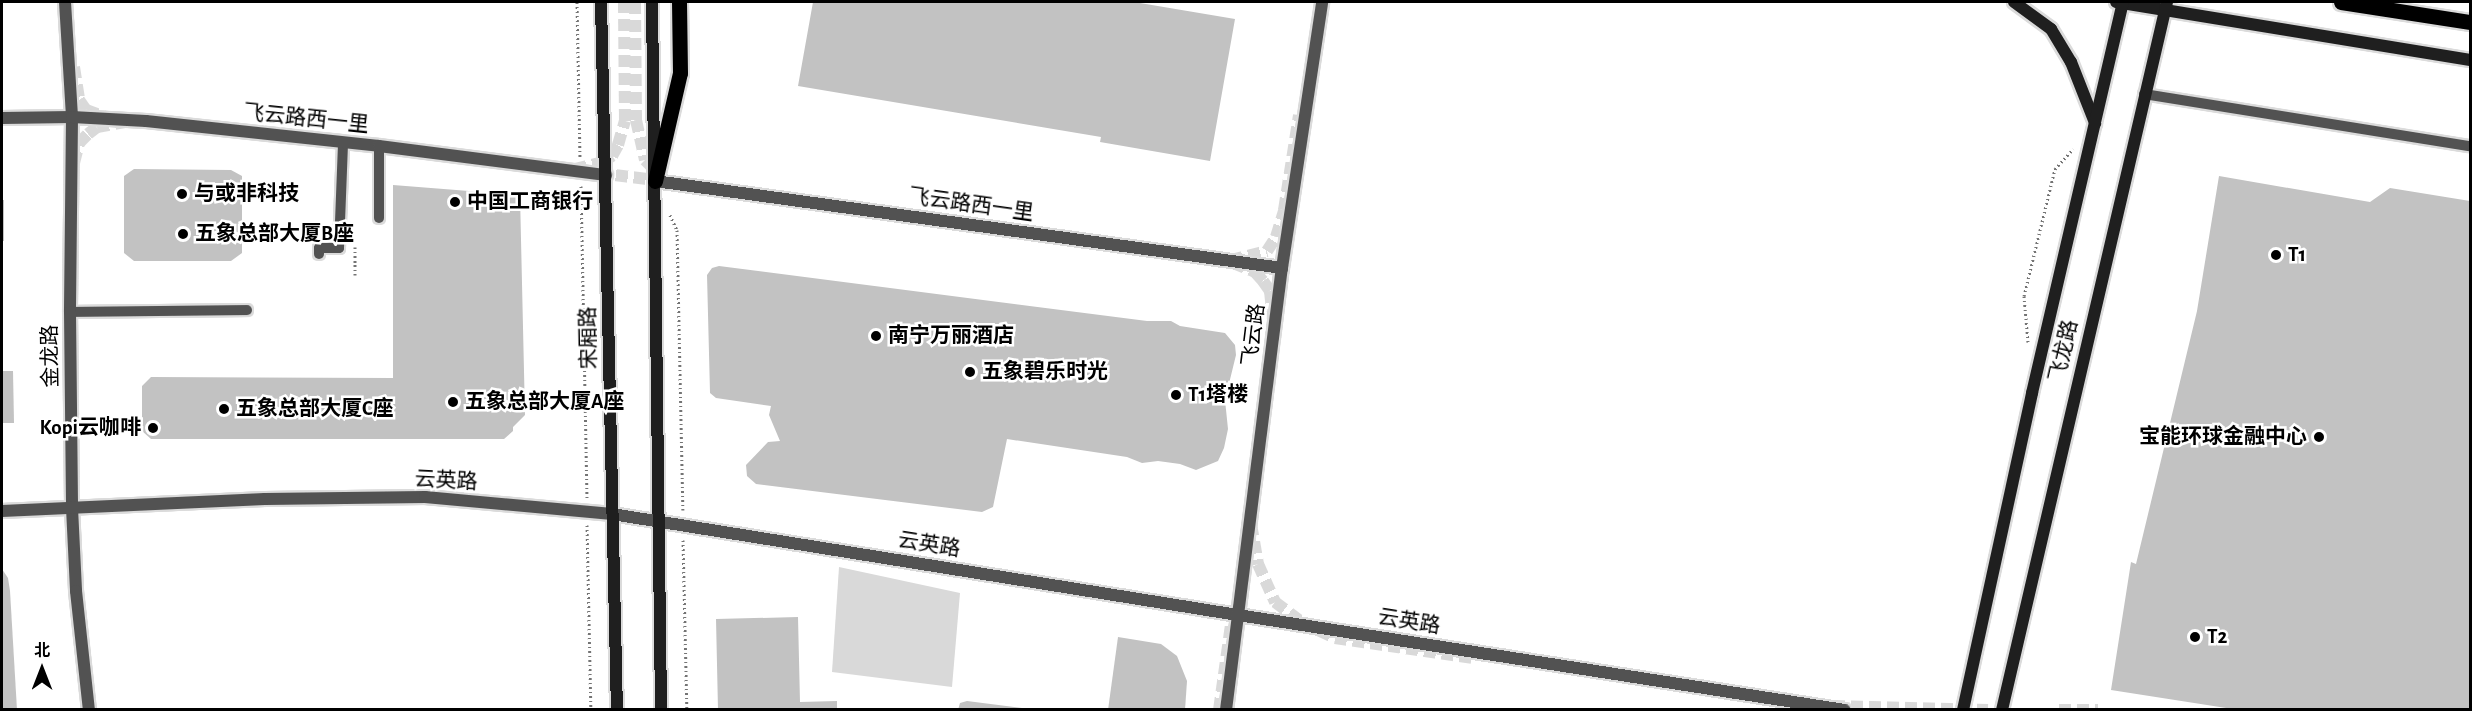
<!DOCTYPE html>
<html>
<head>
<meta charset="utf-8">
<style>
  body { margin:0 }
  #map { position:relative; width:2472px; height:711px; overflow:hidden; background:#fff; font-family:"Alegreya Sans","Noto Sans SC",sans-serif }
  div>[style] { position:absolute }
  [style*='--x'] { left:calc(var(--x)*1px); top:calc(var(--y)*1px); width:calc(var(--w)*1px); rotate:calc(var(--a)*1deg) }
  .green>* { inset:0; background:#d9d9d9 }
  .building>* { inset:0; background:#c2c2c2 }
  .street-tunnel>* { height:12px; margin-top:-6px; transform-origin:0; background:repeating-linear-gradient(90deg,#d9d9d9 0 12px,transparent 0 18px) }
  .path>* { height:3px; margin-top:-1.5px; transform-origin:0; background:repeating-linear-gradient(90deg,#747474 0 1.5px,transparent 0 4.5px) }
  .roads { filter:drop-shadow(2px 0 #dbdbdb) drop-shadow(-2px 0 #dbdbdb) drop-shadow(0 2px #dbdbdb) drop-shadow(0 -2px #dbdbdb) }
  .lane>* { height:10px; margin:-5px; padding:0 5px; transform-origin:5px; border-radius:5px; background:#525252 }
  .street>* { height:12px; margin:-6px; padding:0 6px; transform-origin:6px; border-radius:6px; background:#525252 }
  .secondary>* { height:12px; margin:-6px; padding:0 6px; transform-origin:6px; border-radius:6px; background:#1f1f1f }
  .primary>* { height:15px; margin:-7.5px; padding:0 7.5px; transform-origin:7.5px; border-radius:7.5px; background:#000 }
  .dots>* { width:16px; height:16px; translate:-50% -50%; box-sizing:border-box; border:3px solid #fff; border-radius:50% }
  span { translate:-50% -50%; white-space:nowrap; text-align:center; line-height:1.15; -webkit-text-stroke:5px #fff; paint-order:stroke }
  .street-label { font-size:21px; color:#000 }
  .poi-label { font-size:21px; color:#000; font-weight:700 }
  .left { translate:0 -50%; text-align:left }
  .right { translate:-100% -50%; text-align:right }
  .frame { position:absolute; inset:0; border:3px solid #000; pointer-events:none }
  .north { position:absolute; left:12px; top:639px; width:60px; height:60px; -webkit-text-stroke:4px #fff; paint-order:stroke; rotate:0deg; font-size:16px; font-weight:700; line-height:24px; text-align:center; color:#000 }
  .north::after { content:''; display:block; margin:auto; width:21px; height:27px; background:#000; clip-path:polygon(50% 0,100% 100%,50% 72%,0 100%) }
</style>
</head>
<body>
<div id="map">
  <div class="green">
    <div style="clip-path:polygon(839px 567px,960px 593px,952px 687px,832px 672px)"></div>
  </div>
  <div class="building">
    <div style="clip-path:polygon(813px 2px,1134px 2px,1235px 19px,1210px 161px,1100px 142px,1101px 137px,798px 86px)"></div>
    <div style="clip-path:polygon(134px 169px,231px 170px,242px 176px,242px 253px,231px 261px,134px 261px,124px 253px,124px 176px)"></div>
    <div style="clip-path:polygon(2219px 176px,2370px 202px,2390px 188px,2470px 201px,2470px 710px,2239px 710px,2111px 690px,2131px 562px,2136px 564px,2197px 311px)"></div>
    <div style="clip-path:polygon(393px 185px,520px 195px,525px 415px,513px 427px,513px 431px,504px 439px,151px 439px,142px 431px,142px 386px,151px 377px,393px 378px)"></div>
    <div style="clip-path:polygon(2px 200px,4px 200px,4px 241px,2px 241px)"></div>
    <div style="clip-path:polygon(719px 266px,1147px 321px,1171px 321px,1180px 326px,1225px 333px,1235px 345px,1236px 355px,1225px 400px,1228px 429px,1224px 448px,1218px 461px,1196px 470px,1180px 464px,1158px 461px,1142px 463px,1127px 457px,1007px 439px,993px 507px,982px 512px,756px 484px,747px 476px,746px 465px,768px 442px,780px 441px,769px 415px,771px 406px,716px 398px,710px 393px,707px 275px,712px 268px)"></div>
    <div style="clip-path:polygon(2px 371px,13px 371px,14px 423px,2px 423px)"></div>
    <div style="clip-path:polygon(2px 569px,8px 578px,10px 591px,17px 710px,2px 710px)"></div>
    <div style="clip-path:polygon(798px 617px,800px 702px,837px 701px,837px 710px,718px 710px,716px 619px)"></div>
    <div style="clip-path:polygon(1118px 637px,1161px 644px,1177px 656px,1187px 681px,1185px 710px,1108px 710px)"></div>
    <div style="clip-path:polygon(967px 701px,1022px 708px,1021px 710px,958px 710px,960px 703px)"></div>
  </div>
  <div class="street-tunnel">
    <div style="--x:635;--y:2;--w:118;--a:89.5"></div>
    <div style="--x:636;--y:120;--w:41;--a:77.3"></div>
    <div style="--x:645;--y:160;--w:20;--a:45"></div>
    <div style="--x:74;--y:67;--w:33;--a:81"></div>
    <div style="--x:79;--y:100;--w:12;--a:55"></div>
    <div style="--x:86;--y:110;--w:20;--a:20"></div>
    <div style="--x:74;--y:163;--w:21;--a:-76"></div>
    <div style="--x:79;--y:143;--w:13;--a:-45"></div>
    <div style="--x:88;--y:134;--w:11;--a:-38"></div>
    <div style="--x:97;--y:127;--w:28;--a:-10"></div>
    <div style="--x:575;--y:169;--w:29;--a:-14"></div>
    <div style="--x:603;--y:162;--w:11;--a:-34"></div>
    <div style="--x:612;--y:156;--w:13;--a:-61"></div>
    <div style="--x:618;--y:145;--w:25;--a:-74"></div>
    <div style="--x:625;--y:121;--w:119;--a:-90.5"></div>
    <div style="--x:598;--y:173;--w:66;--a:6.9"></div>
    <div style="--x:1231;--y:260;--w:37;--a:-14"></div>
    <div style="--x:1267;--y:251;--w:17;--a:-57"></div>
    <div style="--x:1276;--y:237;--w:28;--a:-73"></div>
    <div style="--x:1284;--y:210;--w:96;--a:-81"></div>
    <div style="--x:1233;--y:263;--w:24;--a:22"></div>
    <div style="--x:1255;--y:272;--w:12;--a:48"></div>
    <div style="--x:1263;--y:281;--w:12;--a:55"></div>
    <div style="--x:1270;--y:291;--w:28;--a:84"></div>
    <div style="--x:1251;--y:524;--w:41;--a:80.1"></div>
    <div style="--x:1258;--y:564;--w:42;--a:65.9"></div>
    <div style="--x:1275;--y:602;--w:35;--a:37"></div>
    <div style="--x:1303;--y:623;--w:35;--a:25"></div>
    <div style="--x:1335;--y:638;--w:138;--a:8.3"></div>
    <div style="--x:1833;--y:706;--w:155;--a:1.5"></div>
    <div style="--x:1219;--y:710;--w:101;--a:-82"></div>
    <div style="--x:2059;--y:710;--w:39;--a:0"></div>
  </div>
  <div class="path">
    <div style="--x:577;--y:2;--w:157;--a:88.9"></div>
    <div style="--x:581;--y:186;--w:312;--a:88.9"></div>
    <div style="--x:670;--y:215;--w:17;--a:65"></div>
    <div style="--x:677;--y:230;--w:280;--a:88.8"></div>
    <div style="--x:355;--y:247;--w:28;--a:90"></div>
    <div style="--x:2028;--y:342;--w:46;--a:-95"></div>
    <div style="--x:2024;--y:296;--w:131;--a:-76.3"></div>
    <div style="--x:2055;--y:169;--w:27;--a:-48"></div>
    <div style="--x:587;--y:525;--w:185;--a:88.8"></div>
    <div style="--x:683;--y:540;--w:170;--a:88.7"></div>
  </div>
  <div class="roads">
    <div class="lane">
      <div style="--x:2144;--y:94;--w:330;--a:9.1"></div>
      <div style="--x:379;--y:146;--w:72;--a:90"></div>
      <div style="--x:319;--y:254;--w:6;--a:-90"></div>
      <div style="--x:319;--y:248;--w:20;--a:0"></div>
      <div style="--x:339;--y:248;--w:106;--a:-87.8"></div>
      <div style="--x:70;--y:312;--w:177;--a:-0.6"></div>
    </div>
    <div class="street">
      <div style="--x:65;--y:2;--w:115;--a:86.5"></div>
      <div style="--x:72;--y:117;--w:195;--a:90.6"></div>
      <div style="--x:70;--y:312;--w:196;--a:89.4"></div>
      <div style="--x:72;--y:508;--w:83;--a:87.2"></div>
      <div style="--x:76;--y:591;--w:120;--a:83.8"></div>
      <div style="--x:2;--y:118;--w:70;--a:-0.8"></div>
      <div style="--x:72;--y:117;--w:74;--a:3.1"></div>
      <div style="--x:146;--y:121;--w:234;--a:6.1"></div>
      <div style="--x:379;--y:146;--w:229;--a:7.3"></div>
      <div style="--x:655;--y:181;--w:633;--a:7.9"></div>
      <div style="--x:2;--y:511;--w:263;--a:-2.6"></div>
      <div style="--x:265;--y:499;--w:160;--a:-0.7"></div>
      <div style="--x:425;--y:497;--w:188;--a:5.2"></div>
      <div style="--x:612;--y:514;--w:634;--a:9.17"></div>
      <div style="--x:1238;--y:615;--w:614;--a:8.9"></div>
      <div style="--x:1226;--y:710;--w:446;--a:-82.8"></div>
      <div style="--x:1282;--y:268;--w:269;--a:-81.4"></div>
    </div>
    <div class="secondary">
      <div style="--x:601;--y:2;--w:708;--a:88.71"></div>
      <div style="--x:652;--y:2;--w:708;--a:89.27"></div>
      <div style="--x:2014;--y:2;--w:46;--a:36.1"></div>
      <div style="--x:2051;--y:29;--w:39;--a:59"></div>
      <div style="--x:2071;--y:62;--w:66;--a:68.5"></div>
      <div style="--x:2116;--y:2;--w:359;--a:9.3"></div>
      <div style="--x:1963;--y:710;--w:324;--a:-77.7"></div>
      <div style="--x:2032;--y:393;--w:401;--a:-76.9"></div>
      <div style="--x:2002;--y:710;--w:727;--a:-76.88"></div>
    </div>
    <div class="primary">
      <div style="--x:2341;--y:2;--w:131;--a:8.8"></div>
      <div style="--x:655;--y:181;--w:111;--a:-77"></div>
      <div style="--x:680;--y:73;--w:71;--a:-90.8"></div>
    </div>
  </div>
  <div class="dots">
    <div style="left:182px;top:194px;background:#000"></div>
    <div style="left:455px;top:202px;background:#000"></div>
    <div style="left:183px;top:234px;background:#000"></div>
    <div style="left:2276px;top:255px;background:#000"></div>
    <div style="left:876px;top:336px;background:#000"></div>
    <div style="left:970px;top:372px;background:#000"></div>
    <div style="left:1176px;top:395px;background:#000"></div>
    <div style="left:453px;top:402px;background:#000"></div>
    <div style="left:224px;top:409px;background:#000"></div>
    <div style="left:153px;top:428px;background:#000"></div>
    <div style="left:2319px;top:437px;background:#000"></div>
    <div style="left:2195px;top:637px;background:#000"></div>
  </div>
  <div class="street-label">
    <span style="left:306px;top:119px;rotate:6deg">飞云路西一里</span>
    <span style="left:971px;top:205px;rotate:8deg">飞云路西一里</span>
    <span style="left:1254px;top:335px;rotate:-83deg">飞云路</span>
    <span style="left:589px;top:338px;rotate:-91deg">宋厢路</span>
    <span style="left:2064px;top:351px;rotate:-77deg">飞龙路</span>
    <span style="left:51px;top:356px;rotate:-91deg">金龙路</span>
    <span style="left:446px;top:481px;rotate:3deg">云英路</span>
    <span style="left:929px;top:545px;rotate:9deg">云英路</span>
    <span style="left:1409px;top:622px;rotate:9deg">云英路</span>
  </div>
  <div class="poi-label">
    <span class="left" style="left:194px;top:194px">与或非科技</span>
    <span class="left" style="left:467px;top:202px">中国工商银行</span>
    <span class="left" style="left:195px;top:234px">五象总部大厦B座</span>
    <span class="left" style="left:2288px;top:255px">T1</span>
    <span class="left" style="left:888px;top:336px">南宁万丽酒店</span>
    <span class="left" style="left:982px;top:372px">五象碧乐时光</span>
    <span class="left" style="left:1188px;top:395px">T1塔楼</span>
    <span class="left" style="left:465px;top:402px">五象总部大厦A座</span>
    <span class="left" style="left:236px;top:409px">五象总部大厦C座</span>
    <span class="right" style="left:141px;top:428px">Kopi云咖啡</span>
    <span class="right" style="left:2307px;top:437px">宝能环球金融中心</span>
    <span class="left" style="left:2207px;top:637px">T2</span>
  </div>
  <div class="frame"></div>
  <div class="north">北</div>
</div>
</body>
</html>
